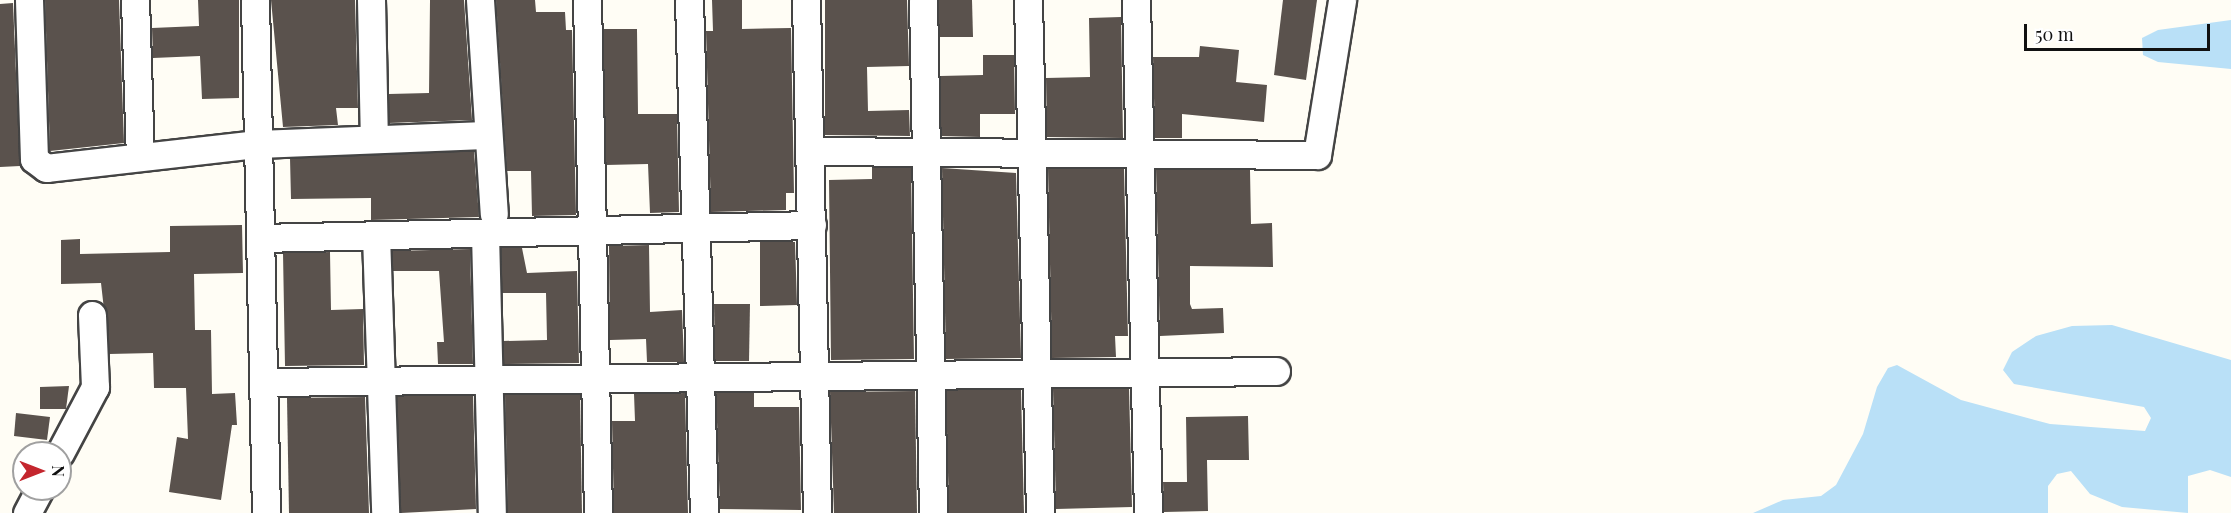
<!DOCTYPE html>
<html>
<head>
<meta charset="utf-8">
<style>
  body { margin:0 }
  #map { position:relative; width:2231px; height:513px; overflow:hidden; background:#fffdf5; font-family:"Playfair Display",serif }
  div>[style] { position:absolute }
  [style*='--x'] { left:calc(var(--x)*1px); top:calc(var(--y)*1px); width:calc(var(--w)*1px); rotate:calc(var(--a)*1deg) }
  .water>* { inset:0; background:#b9e0f7 }
  .building>* { inset:0; background:#5a524d }
  .roads { filter:drop-shadow(2px 0 #444) drop-shadow(-2px 0 #444) drop-shadow(0 2px #444) drop-shadow(0 -2px #444) }
  .minor>* { height:27px; margin:-13.5px; padding:0 13.5px; transform-origin:13.5px; border-radius:13.5px; background:#fff }
  span { translate:-50% -50%; white-space:nowrap; text-align:center; line-height:1.15; -webkit-text-stroke:6px #fff; paint-order:stroke }
  .north { position:absolute; left:12px; top:441px; width:60px; height:60px; box-sizing:border-box; background:#fff; border:2px solid #a0a0a0; border-radius:50%; rotate:90deg; font-size:16px; font-weight:700; line-height:24px; text-align:center; color:#111 }
  .north::after { content:''; display:block; margin:auto; width:21px; height:27px; background:#c4262e; clip-path:polygon(50% 0,100% 100%,50% 72%,0 100%) }
  .scale { position:absolute; left:2024px; top:24px; width:186px; height:27px; box-sizing:border-box; border:3px solid #111; border-top:0; padding-left:8px; font-size:18px; line-height:21px; white-space:nowrap; color:#111; -webkit-text-stroke:4px #fff; paint-order:stroke }
</style>
</head>
<body>
<div id="map">
  <div class="water">
    <div style="clip-path:polygon(2231px 20px,2231px 69px,2158px 62px,2143px 55px,2142px 38px,2158px 30px)"></div>
    <div style="clip-path:polygon(2112px 325px,2231px 360px,2231px 477px,2210px 470px,2188px 476px,2188px 513px,2122px 507px,2090px 494px,2071px 471px,2057px 474px,2048px 486px,2048px 513px,1753px 513px,1783px 500px,1821px 496px,1836px 485px,1863px 434px,1877px 387px,1888px 368px,1897px 365px,1961px 400px,2050px 424px,2145px 431px,2151px 418px,2144px 407px,2014px 384px,2003px 370px,2012px 352px,2036px 336px,2072px 326px)"></div>
  </div>
  <div class="building">
    <div style="clip-path:polygon(45px 0,119px 0,124px 143px,50px 151px)"></div>
    <div style="clip-path:polygon(198px 0,239px 0,239px 98px,202px 99px,200px 56px,153px 58px,152px 28px,199px 26px)"></div>
    <div style="clip-path:polygon(271px 0,355px 0,358px 108px,336px 108px,338px 125px,283px 127px)"></div>
    <div style="clip-path:polygon(430px 0,464px 0,472px 120px,389px 123px,389px 94px,429px 93px)"></div>
    <div style="clip-path:polygon(496px 0,535px 0,536px 12px,565px 12px,566px 30px,572px 30px,576px 215px,532px 216px,531px 171px,507px 171px)"></div>
    <div style="clip-path:polygon(712px 0,742px 0,742px 29px,791px 28px,794px 193px,786px 193px,786px 210px,711px 212px,706px 31px,713px 31px)"></div>
    <div style="clip-path:polygon(825px 0,907px 0,909px 66px,867px 67px,868px 111px,909px 110px,910px 136px,825px 135px)"></div>
    <div style="clip-path:polygon(939px 0,972px 0,973px 37px,939px 37px)"></div>
    <div style="clip-path:polygon(1283px 0,1317px 0,1306px 80px,1274px 75px)"></div>
    <div style="clip-path:polygon(13px 3px,20px 166px,0 167px,0 4px)"></div>
    <div style="clip-path:polygon(1121px 17px,1123px 138px,1047px 137px,1046px 78px,1090px 77px,1089px 18px)"></div>
    <div style="clip-path:polygon(603px 29px,637px 29px,638px 114px,677px 114px,679px 212px,650px 213px,648px 164px,606px 165px)"></div>
    <div style="clip-path:polygon(1200px 46px,1239px 50px,1236px 82px,1267px 85px,1264px 122px,1182px 114px,1182px 138px,1155px 138px,1153px 57px,1199px 57px)"></div>
    <div style="clip-path:polygon(983px 55px,1014px 55px,1015px 114px,980px 114px,980px 137px,941px 136px,940px 76px,983px 75px)"></div>
    <div style="clip-path:polygon(474px 151px,479px 217px,371px 220px,371px 198px,291px 199px,290px 158px)"></div>
    <div style="clip-path:polygon(872px 167px,911px 168px,914px 359px,831px 360px,829px 180px,872px 179px)"></div>
    <div style="clip-path:polygon(942px 168px,1016px 173px,1021px 358px,946px 359px)"></div>
    <div style="clip-path:polygon(1048px 169px,1124px 169px,1128px 336px,1115px 336px,1116px 357px,1052px 358px)"></div>
    <div style="clip-path:polygon(1156px 169px,1250px 170px,1251px 224px,1272px 223px,1273px 267px,1190px 266px,1190px 304px,1192px 309px,1223px 308px,1224px 333px,1160px 336px)"></div>
    <div style="clip-path:polygon(242px 225px,243px 273px,194px 274px,195px 330px,211px 330px,212px 394px,235px 393px,237px 425px,232px 425px,221px 500px,169px 492px,177px 437px,188px 439px,186px 388px,154px 388px,153px 353px,109px 354px,101px 283px,61px 284px,61px 240px,80px 239px,80px 254px,170px 252px,170px 226px)"></div>
    <div style="clip-path:polygon(760px 242px,795px 242px,797px 305px,760px 306px)"></div>
    <div style="clip-path:polygon(649px 245px,650px 312px,682px 310px,684px 362px,647px 362px,646px 339px,610px 340px,609px 246px)"></div>
    <div style="clip-path:polygon(501px 248px,522px 248px,527px 273px,577px 271px,579px 363px,504px 364px,503px 341px,547px 340px,546px 293px,502px 293px)"></div>
    <div style="clip-path:polygon(470px 249px,473px 364px,438px 364px,437px 342px,444px 342px,439px 271px,393px 271px,392px 251px)"></div>
    <div style="clip-path:polygon(330px 252px,331px 310px,363px 309px,364px 365px,285px 366px,283px 253px)"></div>
    <div style="clip-path:polygon(714px 304px,750px 304px,749px 361px,715px 361px)"></div>
    <div style="clip-path:polygon(69px 386px,66px 409px,40px 409px,40px 387px)"></div>
    <div style="clip-path:polygon(1129px 388px,1132px 507px,1056px 509px,1053px 389px)"></div>
    <div style="clip-path:polygon(946px 390px,1021px 390px,1024px 513px,949px 513px)"></div>
    <div style="clip-path:polygon(915px 391px,917px 513px,834px 513px,830px 392px)"></div>
    <div style="clip-path:polygon(754px 392px,754px 407px,799px 407px,801px 510px,720px 509px,716px 393px)"></div>
    <div style="clip-path:polygon(685px 393px,688px 513px,614px 513px,612px 421px,635px 421px,634px 394px)"></div>
    <div style="clip-path:polygon(580px 394px,582px 513px,508px 513px,505px 395px)"></div>
    <div style="clip-path:polygon(473px 395px,476px 509px,401px 513px,397px 396px)"></div>
    <div style="clip-path:polygon(365px 397px,369px 513px,289px 513px,287px 398px)"></div>
    <div style="clip-path:polygon(16px 413px,50px 417px,47px 440px,14px 436px)"></div>
    <div style="clip-path:polygon(1248px 416px,1249px 460px,1207px 460px,1208px 511px,1164px 512px,1163px 482px,1187px 482px,1186px 417px)"></div>
  </div>
  <div class="roads">
    <div class="minor">
      <div style="--x:29;--y:0;--w:159;--a:88.2"></div>
      <div style="--x:34;--y:159;--w:15;--a:37"></div>
      <div style="--x:46;--y:168;--w:213;--a:-6.5"></div>
      <div style="--x:258;--y:144;--w:227;--a:-2.3"></div>
      <div style="--x:135;--y:0;--w:155;--a:88.2"></div>
      <div style="--x:255;--y:0;--w:513;--a:88.77"></div>
      <div style="--x:371;--y:0;--w:138;--a:88.8"></div>
      <div style="--x:480;--y:0;--w:214;--a:86.3"></div>
      <div style="--x:587;--y:0;--w:513;--a:88.77"></div>
      <div style="--x:689;--y:0;--w:513;--a:88.33"></div>
      <div style="--x:806;--y:0;--w:513;--a:88.77"></div>
      <div style="--x:923;--y:0;--w:513;--a:88.88"></div>
      <div style="--x:1028;--y:0;--w:513;--a:88.66"></div>
      <div style="--x:1136;--y:0;--w:513;--a:88.66"></div>
      <div style="--x:810;--y:151;--w:507;--a:0.45"></div>
      <div style="--x:1317;--y:155;--w:157;--a:-80.8"></div>
      <div style="--x:485;--y:233;--w:280;--a:88.6"></div>
      <div style="--x:376;--y:235;--w:278;--a:88.1"></div>
      <div style="--x:260;--y:238;--w:552;--a:-1.35"></div>
      <div style="--x:263;--y:382;--w:1013;--a:-0.62"></div>
      <div style="--x:60;--y:453;--w:75;--a:-62.1"></div>
      <div style="--x:95;--y:387;--w:72;--a:-92.4"></div>
      <div style="--x:27;--y:513;--w:27;--a:-62"></div>
    </div>
  </div>
  <div class="north">N</div>
  <div class="scale">50 m</div>
</div>
</body>
</html>
